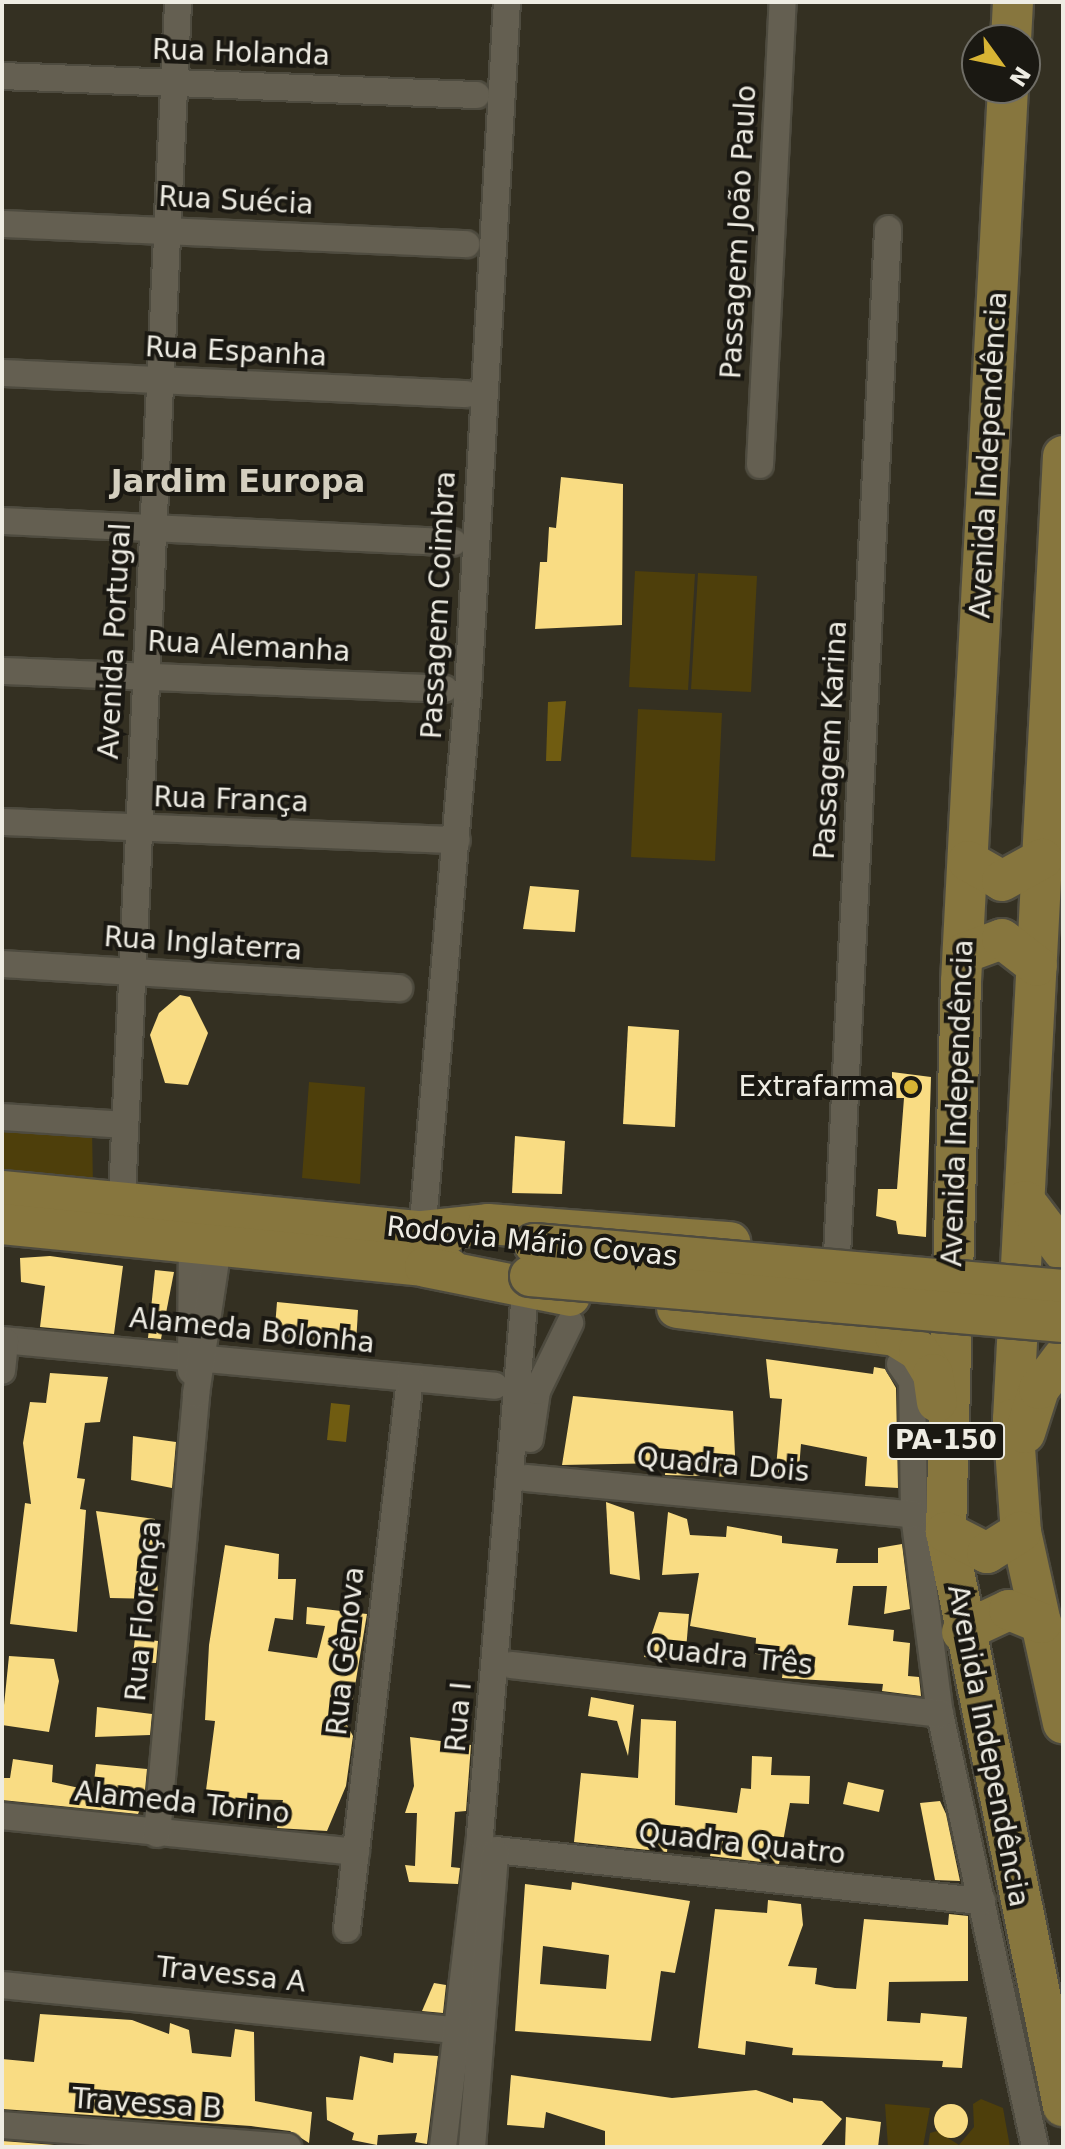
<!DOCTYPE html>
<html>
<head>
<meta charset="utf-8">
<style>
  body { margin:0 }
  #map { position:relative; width:1065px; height:2149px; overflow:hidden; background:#343022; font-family:"DejaVu Sans",sans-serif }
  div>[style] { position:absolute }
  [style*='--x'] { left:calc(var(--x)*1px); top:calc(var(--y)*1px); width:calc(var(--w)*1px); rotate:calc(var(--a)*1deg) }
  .green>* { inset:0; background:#4e3f0b }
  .water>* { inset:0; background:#705c11 }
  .building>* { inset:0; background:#f9dc83 }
  .round { border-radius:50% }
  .roads { filter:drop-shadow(2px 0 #4e4b3f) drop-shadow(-2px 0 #4e4b3f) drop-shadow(0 2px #4e4b3f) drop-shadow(0 -2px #4e4b3f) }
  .minor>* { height:26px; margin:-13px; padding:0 13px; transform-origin:13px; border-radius:13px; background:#645f51 }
  .primary>* { height:40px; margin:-20px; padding:0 20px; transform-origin:20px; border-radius:20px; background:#87763e }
  .bridges { filter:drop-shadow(2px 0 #4e4b3f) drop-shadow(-2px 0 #4e4b3f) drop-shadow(0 2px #4e4b3f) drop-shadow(0 -2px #4e4b3f) }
  .primary-bridge>* { height:40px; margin:-20px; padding:0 20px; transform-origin:20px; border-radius:20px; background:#87763e }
  .dots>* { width:22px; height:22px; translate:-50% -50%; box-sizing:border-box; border:4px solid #1a1812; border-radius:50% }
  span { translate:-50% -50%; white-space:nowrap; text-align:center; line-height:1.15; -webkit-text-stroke:8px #1a1812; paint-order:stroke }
  .shield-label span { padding:2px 6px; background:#1a1812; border:2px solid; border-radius:6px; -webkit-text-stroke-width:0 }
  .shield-label { font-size:26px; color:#eeece3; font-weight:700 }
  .street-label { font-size:28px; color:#eeece3 }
  .poi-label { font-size:28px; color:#eeece3 }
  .right { translate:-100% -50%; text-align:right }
  .quarter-label { font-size:32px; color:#d4cfbf; font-weight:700 }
  .frame { position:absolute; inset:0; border:4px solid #eeece3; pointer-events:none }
  .north { position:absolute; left:961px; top:24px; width:80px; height:80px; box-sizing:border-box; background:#1a1812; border:2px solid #6f6d66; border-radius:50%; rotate:123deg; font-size:22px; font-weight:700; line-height:32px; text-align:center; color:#eeece3 }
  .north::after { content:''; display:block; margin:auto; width:28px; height:36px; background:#d8b434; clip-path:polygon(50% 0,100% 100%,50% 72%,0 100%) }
</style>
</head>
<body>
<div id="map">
  <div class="green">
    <div style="clip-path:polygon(635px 571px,695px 574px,688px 690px,629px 687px)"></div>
    <div style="clip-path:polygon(698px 573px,757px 576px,751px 692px,691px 689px)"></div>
    <div style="clip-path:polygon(638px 709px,722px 713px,715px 861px,631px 857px)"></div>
    <div style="clip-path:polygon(309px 1082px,365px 1087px,360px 1184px,302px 1178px)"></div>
    <div style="clip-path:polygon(2px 1126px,92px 1128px,93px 1188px,2px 1177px)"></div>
    <div style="clip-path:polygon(981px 2099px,1003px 2108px,1010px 2147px,928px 2147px,930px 2133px,937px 2131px,959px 2145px,974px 2127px,973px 2104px)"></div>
    <div style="clip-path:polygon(885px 2104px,930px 2108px,923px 2147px,888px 2147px)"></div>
  </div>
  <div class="water">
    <div style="clip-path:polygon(566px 701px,561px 761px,546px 761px,548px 702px)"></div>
    <div style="clip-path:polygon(331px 1403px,350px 1405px,346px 1442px,327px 1440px)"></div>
  </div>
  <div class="building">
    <div style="clip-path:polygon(561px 477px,623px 484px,622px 625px,535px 629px,540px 562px,547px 562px,549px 527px,556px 528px)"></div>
    <div style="clip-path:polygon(530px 886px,579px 890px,575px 932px,523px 929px)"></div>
    <div style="clip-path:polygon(180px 995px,190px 997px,208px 1033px,188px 1085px,165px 1083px,150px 1035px,159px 1013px)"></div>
    <div style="clip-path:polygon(628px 1026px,679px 1030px,675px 1127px,623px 1124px)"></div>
    <div style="clip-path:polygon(892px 1072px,931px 1077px,926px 1237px,898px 1234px,896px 1221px,876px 1216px,878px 1189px,897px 1189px,904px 1098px,892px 1098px)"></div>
    <div style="clip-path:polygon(515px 1136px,565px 1141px,562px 1194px,512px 1193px)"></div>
    <div style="clip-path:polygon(50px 1256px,123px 1266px,114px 1334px,40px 1327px,45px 1286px,21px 1282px,20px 1258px)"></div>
    <div style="clip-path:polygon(155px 1270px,174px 1272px,161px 1339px,148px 1338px)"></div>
    <div style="clip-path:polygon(277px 1302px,358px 1310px,356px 1344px,274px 1340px)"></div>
    <div style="clip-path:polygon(766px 1359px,873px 1374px,874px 1367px,885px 1369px,896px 1388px,898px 1488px,865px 1486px,867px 1457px,801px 1444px,798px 1481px,775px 1479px,782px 1399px,770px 1398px)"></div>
    <div style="clip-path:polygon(50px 1373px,108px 1377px,100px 1422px,85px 1423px,77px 1478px,85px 1479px,80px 1509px,86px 1510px,77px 1632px,10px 1624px,25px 1503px,31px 1504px,23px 1443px,30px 1402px,46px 1403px)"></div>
    <div style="clip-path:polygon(573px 1396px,733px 1411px,736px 1477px,665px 1475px,666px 1463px,562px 1465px)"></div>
    <div style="clip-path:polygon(133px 1436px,176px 1442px,172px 1488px,131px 1480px)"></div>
    <div style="clip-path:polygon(606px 1502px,634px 1512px,640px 1580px,610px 1574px)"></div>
    <div style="clip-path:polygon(96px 1511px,155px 1519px,158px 1599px,110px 1598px)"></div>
    <div style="clip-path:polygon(668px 1512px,687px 1519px,690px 1535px,726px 1537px,727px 1526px,782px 1536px,782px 1543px,838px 1549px,836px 1563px,878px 1563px,878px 1548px,902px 1544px,910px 1609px,884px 1614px,887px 1586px,853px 1586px,848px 1625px,894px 1630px,893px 1641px,910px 1643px,908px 1676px,919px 1677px,921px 1696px,882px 1691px,883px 1684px,782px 1678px,785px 1656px,755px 1654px,756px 1638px,690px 1626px,699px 1573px,662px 1575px)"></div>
    <div style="clip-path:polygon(225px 1545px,279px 1554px,278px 1579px,296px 1579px,293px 1620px,275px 1618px,268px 1651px,317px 1658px,325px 1626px,306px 1624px,307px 1607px,367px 1614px,352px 1704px,335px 1703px,353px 1736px,346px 1786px,327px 1831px,277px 1828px,283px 1800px,205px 1798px,215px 1721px,205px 1720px,209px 1645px)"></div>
    <div style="clip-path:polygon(659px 1612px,689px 1614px,685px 1662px,644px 1657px)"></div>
    <div style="clip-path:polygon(135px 1638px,158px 1641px,156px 1663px,132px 1663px)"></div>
    <div style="clip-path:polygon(9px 1656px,54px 1659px,59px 1681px,49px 1732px,2px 1725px)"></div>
    <div style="clip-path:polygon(591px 1697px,634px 1705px,628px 1756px,617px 1721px,588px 1716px)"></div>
    <div style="clip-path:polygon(97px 1707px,152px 1714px,150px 1735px,95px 1737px)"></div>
    <div style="clip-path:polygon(641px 1719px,676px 1721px,675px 1805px,737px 1813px,741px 1788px,751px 1789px,752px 1756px,772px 1757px,771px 1775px,810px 1776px,809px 1804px,790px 1803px,779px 1864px,710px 1856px,714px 1837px,669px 1832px,667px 1852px,574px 1842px,581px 1773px,638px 1778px)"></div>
    <div style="clip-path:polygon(410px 1737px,471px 1745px,466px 1811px,455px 1812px,451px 1867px,460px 1868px,458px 1884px,409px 1882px,405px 1865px,415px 1866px,417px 1813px,405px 1813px,414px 1786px)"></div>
    <div style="clip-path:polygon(13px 1759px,53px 1765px,52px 1782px,93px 1791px,96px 1764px,147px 1769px,144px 1801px,138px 1814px,2px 1800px,2px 1778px,10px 1778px)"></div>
    <div style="clip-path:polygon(848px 1782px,884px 1790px,879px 1812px,843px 1804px)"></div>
    <div style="clip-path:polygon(940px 1801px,946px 1814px,960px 1881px,935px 1880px,920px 1803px)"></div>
    <div style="clip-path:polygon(evenodd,572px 1882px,690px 1901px,675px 1973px,661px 1971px,651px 2041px,515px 2031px,525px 1884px,571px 1890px,572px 1882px,543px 1946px,609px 1955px,606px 1989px,540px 1984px,543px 1946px)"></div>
    <div style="clip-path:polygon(768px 1900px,801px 1904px,803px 1925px,788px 1966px,817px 1968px,815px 1984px,835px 1988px,856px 1989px,864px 1919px,948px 1925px,949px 1914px,968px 1916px,968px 1981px,889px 1982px,887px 2021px,920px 2023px,921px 2013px,967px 2017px,962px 2068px,942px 2067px,943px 2061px,792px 2055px,793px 2048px,746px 2041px,745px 2055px,698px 2048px,715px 1909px,767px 1913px)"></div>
    <div style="clip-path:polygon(434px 1983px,446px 1985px,443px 2013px,422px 2011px)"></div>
    <div style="clip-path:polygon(40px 2014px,132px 2020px,169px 2034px,170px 2023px,189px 2030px,192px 2053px,231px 2057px,235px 2029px,254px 2032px,255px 2101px,312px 2112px,309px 2143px,290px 2131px,251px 2126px,2px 2109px,2px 2059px,34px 2062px)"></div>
    <div style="clip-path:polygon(394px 2053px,438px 2056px,427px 2144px,415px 2142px,417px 2133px,378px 2135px,377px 2145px,352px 2140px,354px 2133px,327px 2120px,326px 2097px,353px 2100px,360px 2056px,393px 2063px)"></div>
    <div style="clip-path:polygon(511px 2075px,672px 2098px,756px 2090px,793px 2103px,793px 2098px,822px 2101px,842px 2119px,820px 2147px,605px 2147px,605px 2131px,546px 2112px,544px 2128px,507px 2125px)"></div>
    <div class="round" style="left:934px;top:2104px;width:34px;height:34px"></div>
    <div style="clip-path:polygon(846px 2117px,881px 2122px,878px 2147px,845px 2147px)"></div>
    <div style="clip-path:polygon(2px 2141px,55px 2145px,55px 2147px,2px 2147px)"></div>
  </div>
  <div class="roads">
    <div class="minor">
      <div style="--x:2;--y:76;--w:475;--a:2.3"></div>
      <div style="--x:2;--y:224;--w:465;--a:2.5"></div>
      <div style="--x:2;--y:373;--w:465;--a:2.6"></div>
      <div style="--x:760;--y:465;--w:464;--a:-87.2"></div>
      <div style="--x:2;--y:521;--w:452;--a:2.7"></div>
      <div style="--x:2;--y:671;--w:443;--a:2.3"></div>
      <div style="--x:2;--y:822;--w:455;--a:2.3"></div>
      <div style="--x:2;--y:964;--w:398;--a:3.5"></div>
      <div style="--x:2;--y:1117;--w:123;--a:3.7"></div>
      <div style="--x:424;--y:1211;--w:523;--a:-85.17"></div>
      <div style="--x:468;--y:690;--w:689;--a:-86.76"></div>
      <div style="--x:121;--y:1217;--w:1216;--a:-87.31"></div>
      <div style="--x:837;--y:1255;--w:1027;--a:-87.15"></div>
      <div style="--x:2;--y:1340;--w:495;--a:5.3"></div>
      <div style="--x:900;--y:1364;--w:21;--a:55"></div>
      <div style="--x:912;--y:1381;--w:134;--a:89.1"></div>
      <div style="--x:914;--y:1515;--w:201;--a:82.6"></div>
      <div style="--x:940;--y:1714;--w:443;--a:77.6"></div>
      <div style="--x:2;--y:1371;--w:30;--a:-84"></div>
      <div style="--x:191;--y:1371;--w:128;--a:-89.6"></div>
      <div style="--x:530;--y:1439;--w:49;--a:-81.7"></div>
      <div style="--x:537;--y:1391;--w:76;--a:-64.1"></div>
      <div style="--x:526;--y:1478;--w:390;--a:5.4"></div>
      <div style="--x:511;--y:1665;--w:432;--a:6.5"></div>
      <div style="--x:2;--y:1816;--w:356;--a:5.8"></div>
      <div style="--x:157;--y:1834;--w:442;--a:-84.9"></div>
      <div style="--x:196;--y:1394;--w:149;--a:-81.5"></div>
      <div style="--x:495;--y:1850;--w:490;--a:6"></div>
      <div style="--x:347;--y:1929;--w:554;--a:-83.47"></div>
      <div style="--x:2;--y:1985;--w:454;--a:5.7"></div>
      <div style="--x:2;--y:2125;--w:287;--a:4.4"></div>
      <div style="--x:443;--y:2147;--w:314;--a:-83.2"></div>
      <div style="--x:480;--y:1835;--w:546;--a:-85.27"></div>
      <div style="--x:472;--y:2147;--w:295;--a:-85.5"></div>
    </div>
    <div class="primary">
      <div style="--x:1011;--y:40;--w:38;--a:-87"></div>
      <div style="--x:1008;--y:88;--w:895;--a:93.01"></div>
      <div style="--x:961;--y:982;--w:550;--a:91.56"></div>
      <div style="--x:946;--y:1532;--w:586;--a:78.48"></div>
      <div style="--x:1063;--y:456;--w:964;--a:92.97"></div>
      <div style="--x:1013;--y:1419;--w:113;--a:86"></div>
      <div style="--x:1021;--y:1532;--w:196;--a:77.6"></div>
      <div style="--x:968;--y:861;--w:39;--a:30"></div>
      <div style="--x:1002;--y:881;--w:46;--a:-28.8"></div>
      <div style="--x:964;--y:953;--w:40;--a:-20.2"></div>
      <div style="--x:1002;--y:939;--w:44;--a:37.6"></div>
      <div style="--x:2;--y:1191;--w:448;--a:5.5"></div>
      <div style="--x:1025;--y:1201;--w:63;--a:52.8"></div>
      <div style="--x:2;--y:1224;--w:450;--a:5.7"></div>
      <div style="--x:423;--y:1231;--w:65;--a:-6.1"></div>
      <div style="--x:488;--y:1224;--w:243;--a:4.3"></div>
      <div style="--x:425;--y:1267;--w:148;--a:11.3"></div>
      <div style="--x:677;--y:1308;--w:220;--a:7.3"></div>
      <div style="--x:895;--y:1336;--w:28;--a:32"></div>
      <div style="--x:919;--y:1351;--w:27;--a:59"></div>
      <div style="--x:933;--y:1374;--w:28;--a:82"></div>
      <div style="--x:1025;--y:1433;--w:46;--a:-72.3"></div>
      <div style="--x:1039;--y:1389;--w:40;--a:-53"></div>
      <div style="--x:946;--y:1532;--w:46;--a:27.1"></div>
      <div style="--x:987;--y:1553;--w:40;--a:-32"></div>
      <div style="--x:962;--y:1632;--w:52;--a:-25.1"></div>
      <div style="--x:1009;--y:1610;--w:35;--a:22"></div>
    </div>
  </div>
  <div class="bridges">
    <div class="primary-bridge">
      <div style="--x:534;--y:1244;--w:531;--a:4.97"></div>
      <div style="--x:530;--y:1276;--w:535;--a:4.93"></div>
    </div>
  </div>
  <div class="dots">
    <div style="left:911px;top:1087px;background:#d8b434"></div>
  </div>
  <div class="shield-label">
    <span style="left:946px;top:1441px">PA-150</span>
  </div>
  <div class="street-label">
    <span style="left:241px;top:53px;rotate:2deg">Rua Holanda</span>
    <span style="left:236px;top:201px;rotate:3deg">Rua Suécia</span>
    <span style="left:739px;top:232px;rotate:-87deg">Passagem João Paulo</span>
    <span style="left:236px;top:352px;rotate:3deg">Rua Espanha</span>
    <span style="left:989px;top:455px;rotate:-87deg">Avenida Independência</span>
    <span style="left:439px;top:605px;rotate:-87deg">Passagem Coimbra</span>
    <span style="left:115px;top:641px;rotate:-87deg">Avenida Portugal</span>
    <span style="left:249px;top:647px;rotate:3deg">Rua Alemanha</span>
    <span style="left:831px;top:740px;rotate:-87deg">Passagem Karina</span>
    <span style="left:231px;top:800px;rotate:2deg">Rua França</span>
    <span style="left:203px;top:944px;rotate:4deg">Rua Inglaterra</span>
    <span style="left:958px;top:1103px;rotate:-88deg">Avenida Independência</span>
    <span style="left:532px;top:1242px;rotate:6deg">Rodovia Mário Covas</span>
    <span style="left:252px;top:1331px;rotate:6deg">Alameda Bolonha</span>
    <span style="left:723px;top:1465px;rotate:5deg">Quadra Dois</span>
    <span style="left:144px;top:1611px;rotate:-85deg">Rua Florença</span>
    <span style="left:346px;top:1651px;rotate:-84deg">Rua Gênova</span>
    <span style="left:729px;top:1657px;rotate:6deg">Quadra Três</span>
    <span style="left:459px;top:1717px;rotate:-85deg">Rua I</span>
    <span style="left:988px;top:1746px;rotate:79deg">Avenida Independência</span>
    <span style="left:182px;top:1803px;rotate:6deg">Alameda Torino</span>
    <span style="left:742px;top:1844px;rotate:6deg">Quadra Quatro</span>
    <span style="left:231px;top:1975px;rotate:6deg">Travessa A</span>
    <span style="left:147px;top:2104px;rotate:4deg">Travessa B</span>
  </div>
  <div class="poi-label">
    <span class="right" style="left:895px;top:1087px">Extrafarma</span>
  </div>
  <div class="quarter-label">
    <span style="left:238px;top:481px">Jardim Europa</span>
  </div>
  <div class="frame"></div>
  <div class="north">N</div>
</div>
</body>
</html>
